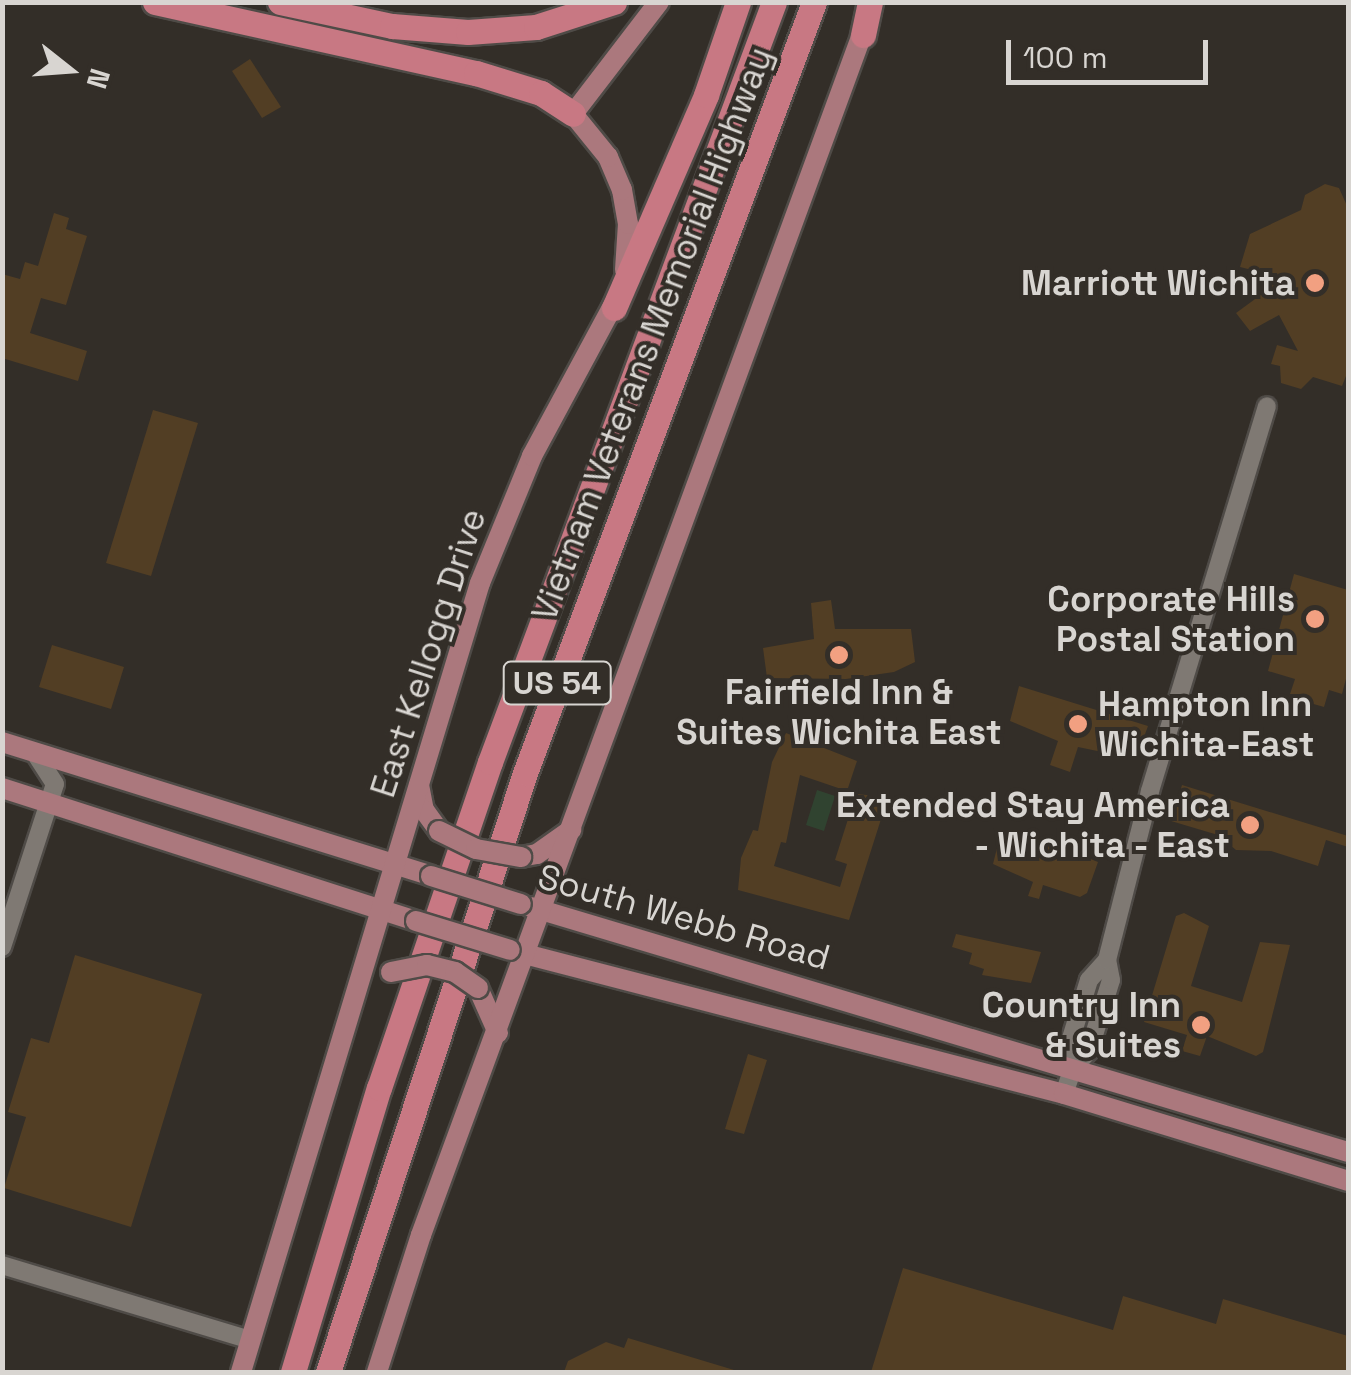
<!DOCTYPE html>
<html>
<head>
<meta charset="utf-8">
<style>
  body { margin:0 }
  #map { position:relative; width:1351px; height:1375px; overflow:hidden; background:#332e28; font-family:"Space Grotesk",sans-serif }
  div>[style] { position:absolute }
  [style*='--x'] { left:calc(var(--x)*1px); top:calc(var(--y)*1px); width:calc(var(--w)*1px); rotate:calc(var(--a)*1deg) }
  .green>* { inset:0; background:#304330 }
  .building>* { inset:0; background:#523e24 }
  .roads { filter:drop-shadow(2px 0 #4f4b47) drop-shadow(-2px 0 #4f4b47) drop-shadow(0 2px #4f4b47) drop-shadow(0 -2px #4f4b47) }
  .minor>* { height:18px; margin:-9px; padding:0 9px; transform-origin:9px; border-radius:9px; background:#7f7973 }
  .major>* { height:20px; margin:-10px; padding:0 10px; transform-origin:10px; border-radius:10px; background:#ab787d }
  .highway>* { height:25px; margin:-12.5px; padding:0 12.5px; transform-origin:12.5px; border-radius:12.5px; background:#c87883 }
  .bridges { filter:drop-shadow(2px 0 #4f4b47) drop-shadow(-2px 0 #4f4b47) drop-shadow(0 2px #4f4b47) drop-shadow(0 -2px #4f4b47) }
  .major-bridge>* { height:20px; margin:-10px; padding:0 10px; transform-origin:10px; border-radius:10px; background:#ab787d }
  .dots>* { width:28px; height:28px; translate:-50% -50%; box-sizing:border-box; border:5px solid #332e28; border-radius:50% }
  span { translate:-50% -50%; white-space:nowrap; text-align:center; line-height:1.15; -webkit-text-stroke:8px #332e28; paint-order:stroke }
  .shield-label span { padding:2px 8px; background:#332e28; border:2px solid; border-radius:8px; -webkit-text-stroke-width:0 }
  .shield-label { font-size:32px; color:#d8d5d1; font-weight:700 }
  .poi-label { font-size:35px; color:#d8d5d1; font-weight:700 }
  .right { translate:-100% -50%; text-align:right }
  .left { translate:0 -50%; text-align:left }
  .street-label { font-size:35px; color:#d8d5d1 }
  .frame { position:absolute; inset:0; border:5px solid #d8d5d1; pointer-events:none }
  .north { position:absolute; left:20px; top:20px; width:100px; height:100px; -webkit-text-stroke:8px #332e28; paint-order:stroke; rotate:107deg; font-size:28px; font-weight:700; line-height:40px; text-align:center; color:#d8d5d1 }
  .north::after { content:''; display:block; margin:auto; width:35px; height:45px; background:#d8d5d1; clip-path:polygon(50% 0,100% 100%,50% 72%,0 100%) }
  .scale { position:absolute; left:1006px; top:40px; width:202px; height:45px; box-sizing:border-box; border:5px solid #d8d5d1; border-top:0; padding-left:12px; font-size:30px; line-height:35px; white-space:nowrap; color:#d8d5d1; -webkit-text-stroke:8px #332e28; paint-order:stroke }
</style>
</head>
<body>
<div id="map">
  <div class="green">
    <div style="clip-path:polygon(817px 790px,835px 796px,824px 831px,806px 825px)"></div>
  </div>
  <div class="building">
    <div style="clip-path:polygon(250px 59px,281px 107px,262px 118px,232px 71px)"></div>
    <div style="clip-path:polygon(1325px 184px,1339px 188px,1348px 208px,1348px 371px,1342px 386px,1313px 377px,1301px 389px,1281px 383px,1280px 366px,1271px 364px,1277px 345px,1298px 351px,1279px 315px,1250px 331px,1236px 313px,1266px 291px,1256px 271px,1240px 267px,1250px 234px,1301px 210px,1305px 195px)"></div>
    <div style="clip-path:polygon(54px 213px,69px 218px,66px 229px,87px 236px,66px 305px,41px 298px,30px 333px,87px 351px,78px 381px,2px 358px,2px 274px,20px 279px,25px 262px,38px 266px)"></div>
    <div style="clip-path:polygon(153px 410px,198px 423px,151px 576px,106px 563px)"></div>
    <div style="clip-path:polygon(1294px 574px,1348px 590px,1348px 671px,1342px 694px,1329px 690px,1324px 707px,1289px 697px,1295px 679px,1268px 671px)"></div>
    <div style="clip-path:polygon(831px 600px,835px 629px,911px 629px,915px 662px,894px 672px,846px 679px,767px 678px,763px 648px,814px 639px,811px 603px)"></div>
    <div style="clip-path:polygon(52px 645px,124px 667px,111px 709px,39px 687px)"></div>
    <div style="clip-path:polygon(1019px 686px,1148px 726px,1136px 759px,1078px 747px,1070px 772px,1050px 765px,1058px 741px,1010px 721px)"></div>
    <div style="clip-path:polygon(786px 733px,857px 761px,847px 791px,800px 775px,786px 843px,781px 842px,774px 866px,840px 887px,847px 864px,835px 860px,856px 794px,888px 797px,849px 920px,738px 890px,741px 858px,753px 830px,758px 831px,772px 762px)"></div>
    <div style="clip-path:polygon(1182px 785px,1348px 836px,1348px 847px,1326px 840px,1318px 866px,1271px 851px,1236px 850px,1218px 835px,1171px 821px)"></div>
    <div style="clip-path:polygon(1001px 832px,1037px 844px,1039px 838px,1098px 862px,1087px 893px,1080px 897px,1043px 885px,1039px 899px,1028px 896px,1033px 882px,993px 864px)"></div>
    <div style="clip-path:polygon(1184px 913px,1209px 926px,1191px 986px,1242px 1002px,1260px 942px,1290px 945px,1263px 1052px,1256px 1056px,1207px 1036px,1200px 1056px,1182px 1051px,1187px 1035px,1144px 1022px,1176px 916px)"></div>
    <div style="clip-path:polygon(956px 934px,1041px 952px,1031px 983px,982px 975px,984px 969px,969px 964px,972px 953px,952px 947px)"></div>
    <div style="clip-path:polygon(75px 955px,202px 994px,131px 1227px,4px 1188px,26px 1117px,8px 1112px,31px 1038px,49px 1043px)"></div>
    <div style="clip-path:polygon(748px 1054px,767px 1060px,744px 1134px,725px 1129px)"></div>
    <div style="clip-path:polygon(903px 1268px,1113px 1330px,1123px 1296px,1216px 1324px,1223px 1299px,1348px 1336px,1348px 1372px,871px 1372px)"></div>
    <div style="clip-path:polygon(628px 1338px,734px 1370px,733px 1372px,564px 1372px,568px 1361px,606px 1342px,624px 1348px)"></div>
  </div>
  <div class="roads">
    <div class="minor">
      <div style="--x:2;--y:947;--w:171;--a:-72"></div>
      <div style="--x:55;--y:784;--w:38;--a:-123"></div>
      <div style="--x:1073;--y:1068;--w:23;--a:-47"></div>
      <div style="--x:1089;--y:1051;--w:74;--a:-72.8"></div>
      <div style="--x:1111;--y:980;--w:20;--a:-101"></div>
      <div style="--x:1064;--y:1094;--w:28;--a:-71"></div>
      <div style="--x:1073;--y:1068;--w:23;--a:-100"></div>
      <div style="--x:1069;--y:1045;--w:68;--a:-72.9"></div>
      <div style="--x:1089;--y:980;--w:27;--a:-48"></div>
      <div style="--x:1107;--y:960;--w:174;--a:-75.7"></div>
      <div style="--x:1150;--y:791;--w:402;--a:-73.1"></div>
      <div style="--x:2;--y:1265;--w:260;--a:16.8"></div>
    </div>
    <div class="major">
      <div style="--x:625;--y:270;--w:46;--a:-86.3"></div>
      <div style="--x:628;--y:224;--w:35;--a:-100"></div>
      <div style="--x:622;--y:190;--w:36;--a:-113"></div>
      <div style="--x:608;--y:157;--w:55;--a:-129.1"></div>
      <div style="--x:573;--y:114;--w:141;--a:-52.5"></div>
      <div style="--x:2;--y:742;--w:449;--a:17.3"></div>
      <div style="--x:419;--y:785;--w:25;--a:79"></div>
      <div style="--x:424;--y:810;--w:26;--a:54"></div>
      <div style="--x:2;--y:788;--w:435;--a:17.8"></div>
      <div style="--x:521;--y:857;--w:16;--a:-11"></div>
      <div style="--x:537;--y:854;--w:42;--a:-35.2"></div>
      <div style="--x:531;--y:907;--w:853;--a:16.69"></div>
      <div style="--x:517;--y:952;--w:565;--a:14.55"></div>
      <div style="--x:1064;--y:1094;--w:297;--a:17"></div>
      <div style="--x:478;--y:988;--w:49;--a:66"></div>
      <div style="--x:241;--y:1372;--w:824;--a:-73.15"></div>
      <div style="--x:480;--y:583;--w:137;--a:-67.7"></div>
      <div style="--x:532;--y:456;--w:179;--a:-61.7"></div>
      <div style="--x:377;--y:1372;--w:144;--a:-72.2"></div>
      <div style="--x:421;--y:1235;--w:1293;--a:-69.83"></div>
    </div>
    <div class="highway">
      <div style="--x:155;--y:2;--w:329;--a:12.5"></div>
      <div style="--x:476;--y:73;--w:68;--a:17.1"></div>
      <div style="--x:541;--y:93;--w:38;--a:33"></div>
      <div style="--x:280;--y:2;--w:115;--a:12.1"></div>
      <div style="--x:392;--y:26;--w:76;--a:4.5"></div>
      <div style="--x:468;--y:32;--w:68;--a:-4.2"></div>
      <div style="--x:536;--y:27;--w:82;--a:-17.8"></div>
      <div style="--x:863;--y:35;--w:34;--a:-78"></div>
      <div style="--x:614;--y:308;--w:232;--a:-66.6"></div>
      <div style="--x:706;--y:95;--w:98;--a:-71"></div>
      <div style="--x:293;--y:1372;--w:297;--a:-73.2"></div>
      <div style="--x:379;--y:1088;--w:344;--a:-71.2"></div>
      <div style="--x:490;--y:762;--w:811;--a:-69.51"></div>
      <div style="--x:328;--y:1372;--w:631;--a:-71.79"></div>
      <div style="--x:525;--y:773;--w:823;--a:-69.45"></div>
    </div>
  </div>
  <div class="bridges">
    <div class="major-bridge">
      <div style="--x:439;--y:831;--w:41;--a:25.9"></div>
      <div style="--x:476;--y:849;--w:46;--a:10.1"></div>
      <div style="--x:431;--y:876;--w:94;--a:17.3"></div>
      <div style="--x:416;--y:921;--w:98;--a:17.1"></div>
      <div style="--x:391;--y:972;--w:37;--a:-11"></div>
      <div style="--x:427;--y:965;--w:29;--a:14"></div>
      <div style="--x:455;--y:972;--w:28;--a:35"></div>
    </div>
  </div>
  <div class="dots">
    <div style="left:1315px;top:283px;background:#f2a081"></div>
    <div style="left:1315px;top:619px;background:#f2a081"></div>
    <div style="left:839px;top:655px;background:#f2a081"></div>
    <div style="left:1078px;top:724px;background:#f2a081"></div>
    <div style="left:1250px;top:825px;background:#f2a081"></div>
    <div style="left:1201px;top:1025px;background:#f2a081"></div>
  </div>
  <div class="shield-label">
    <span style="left:557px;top:683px">US 54</span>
  </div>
  <div class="poi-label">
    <span class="right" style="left:1295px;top:283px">Marriott Wichita</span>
    <span class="right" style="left:1295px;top:619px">Corporate Hills<br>Postal Station</span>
    <span style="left:839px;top:712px">Fairfield Inn &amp;<br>Suites Wichita East</span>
    <span class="left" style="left:1098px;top:724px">Hampton Inn<br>Wichita-East</span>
    <span class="right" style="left:1230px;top:825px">Extended Stay America<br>- Wichita - East</span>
    <span class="right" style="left:1181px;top:1025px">Country Inn<br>&amp; Suites</span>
  </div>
  <div class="street-label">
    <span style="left:652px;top:334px;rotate:-69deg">Vietnam Veterans Memorial Highway</span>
    <span style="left:428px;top:653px;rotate:-72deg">East Kellogg Drive</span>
    <span style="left:684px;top:917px;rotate:16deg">South Webb Road</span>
  </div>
  <div class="frame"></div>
  <div class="north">N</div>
  <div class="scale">100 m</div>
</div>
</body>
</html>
